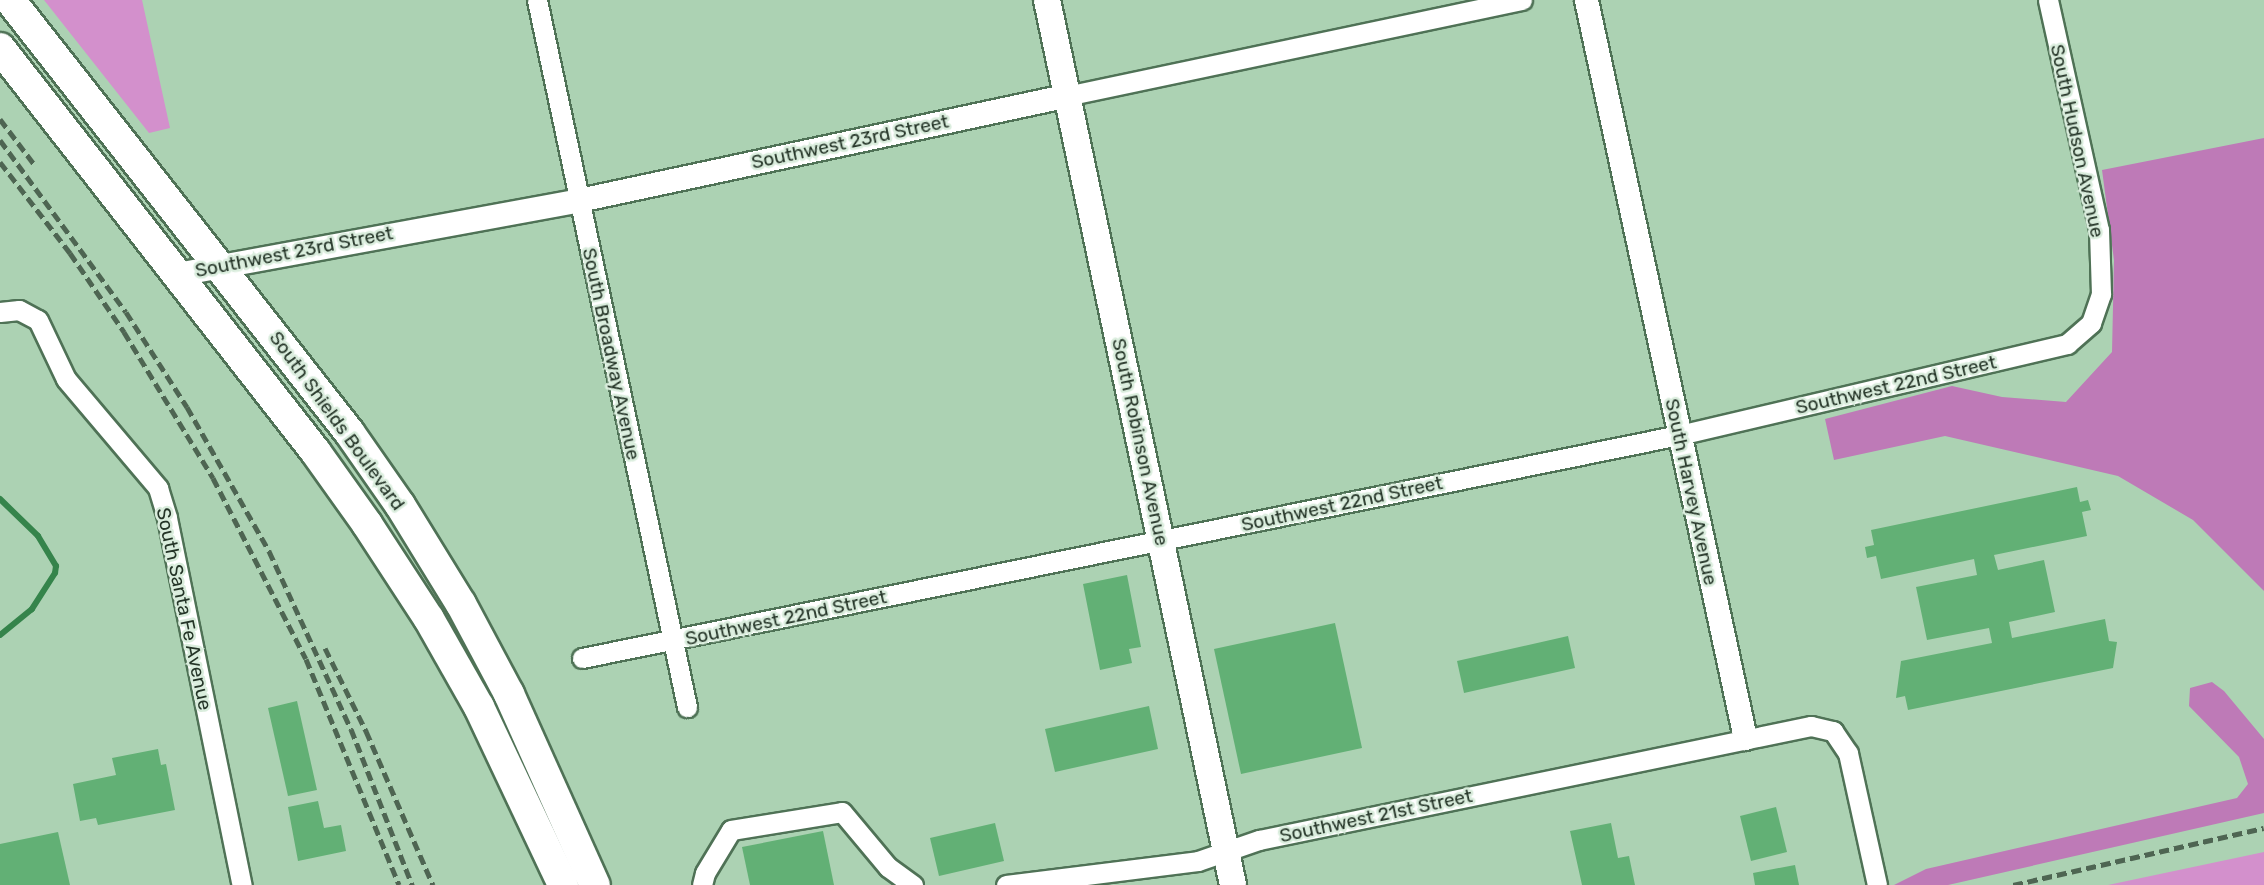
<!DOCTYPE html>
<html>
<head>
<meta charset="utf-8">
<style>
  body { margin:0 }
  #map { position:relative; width:2264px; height:885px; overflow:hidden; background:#acd2b3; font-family:Rubik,sans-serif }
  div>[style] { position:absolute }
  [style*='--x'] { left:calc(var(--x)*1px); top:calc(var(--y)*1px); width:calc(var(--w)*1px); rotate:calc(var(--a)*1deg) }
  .green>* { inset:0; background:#d390cc }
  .forest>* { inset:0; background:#be7ab7 }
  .stream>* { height:6px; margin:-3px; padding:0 3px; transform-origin:3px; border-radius:3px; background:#35844b }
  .building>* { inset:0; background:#62b075 }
  .roads { filter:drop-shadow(2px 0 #4f7256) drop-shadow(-2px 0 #4f7256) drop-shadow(0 2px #4f7256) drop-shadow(0 -2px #4f7256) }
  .minor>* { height:19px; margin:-9.5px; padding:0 9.5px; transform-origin:9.5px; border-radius:9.5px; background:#fff }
  .tertiary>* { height:23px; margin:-11.5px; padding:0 11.5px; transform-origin:11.5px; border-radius:11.5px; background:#fff }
  .secondary>* { height:26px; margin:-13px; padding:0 13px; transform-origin:13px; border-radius:13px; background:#fff }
  .primary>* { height:30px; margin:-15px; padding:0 15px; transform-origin:15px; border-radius:15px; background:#fff }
  .rail>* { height:5px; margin-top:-2.5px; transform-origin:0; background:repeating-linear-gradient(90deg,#4e6552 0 10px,transparent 0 15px) }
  span { translate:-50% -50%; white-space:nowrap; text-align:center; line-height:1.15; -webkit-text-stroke:5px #daeddd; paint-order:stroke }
  .street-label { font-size:19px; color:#243427 }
</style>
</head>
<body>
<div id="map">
  <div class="green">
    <div style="clip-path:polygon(44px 0,142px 0,170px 128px,149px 133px)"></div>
    <div style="clip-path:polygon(2264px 852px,2264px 885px,2108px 885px)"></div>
  </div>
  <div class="forest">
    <div style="clip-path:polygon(2264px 138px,2264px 591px,2193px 520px,2118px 476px,1945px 436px,1834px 460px,1825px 419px,1952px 386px,2002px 397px,2066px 402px,2112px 352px,2114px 260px,2102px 170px)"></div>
    <div style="clip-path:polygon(2212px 682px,2224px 691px,2264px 739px,2264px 813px,1948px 885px,1894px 885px,1926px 869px,2237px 798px,2248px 784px,2239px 757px,2189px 706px,2190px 688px)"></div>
  </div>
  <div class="stream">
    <div style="--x:0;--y:499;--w:53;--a:44.2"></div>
    <div style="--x:38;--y:536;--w:35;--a:59"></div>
    <div style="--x:56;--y:566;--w:7;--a:98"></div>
    <div style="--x:55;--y:573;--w:43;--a:122.6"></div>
    <div style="--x:32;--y:609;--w:41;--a:140.9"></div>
  </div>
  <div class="building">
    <div style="clip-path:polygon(2077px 487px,2080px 502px,2088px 500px,2091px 510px,2082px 512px,2087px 536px,1994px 555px,1998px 570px,2044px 560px,2055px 612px,2009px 622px,2012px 638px,2105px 619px,2109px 641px,2117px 642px,2113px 668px,1908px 710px,1905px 696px,1896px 698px,1901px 661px,1992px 643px,1989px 628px,1927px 640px,1916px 587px,1977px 575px,1974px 559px,1881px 579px,1876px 556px,1867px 558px,1865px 547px,1874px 545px,1871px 530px)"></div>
    <div style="clip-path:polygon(1127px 575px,1141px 647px,1129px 649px,1132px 663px,1100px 670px,1083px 584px)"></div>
    <div style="clip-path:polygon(1335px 623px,1362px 748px,1241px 774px,1214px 649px)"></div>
    <div style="clip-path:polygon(1568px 636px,1575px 668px,1464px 693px,1457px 661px)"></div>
    <div style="clip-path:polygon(297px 701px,317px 790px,288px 796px,268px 708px)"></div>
    <div style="clip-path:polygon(1149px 706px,1158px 749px,1055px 772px,1045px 729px)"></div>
    <div style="clip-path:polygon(158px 749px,161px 765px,166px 764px,175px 810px,98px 825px,96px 818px,80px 821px,73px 784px,116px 775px,112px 758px)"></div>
    <div style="clip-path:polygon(318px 801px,324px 828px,341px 825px,346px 851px,298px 861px,288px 807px)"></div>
    <div style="clip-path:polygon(1776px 807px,1787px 852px,1751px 861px,1740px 816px)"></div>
    <div style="clip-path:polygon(995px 823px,1004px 861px,939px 876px,930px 838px)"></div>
    <div style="clip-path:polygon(1611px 823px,1618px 858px,1629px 856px,1635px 885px,1582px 885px,1570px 831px)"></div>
    <div style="clip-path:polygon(823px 831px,834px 885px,750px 885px,742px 847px)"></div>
    <div style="clip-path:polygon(58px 832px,70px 885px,0 885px,0 844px)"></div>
    <div style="clip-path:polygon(1795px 865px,1799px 885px,1755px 885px,1753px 873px)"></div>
  </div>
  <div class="roads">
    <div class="minor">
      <div style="--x:537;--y:0;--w:723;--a:78.02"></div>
      <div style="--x:1066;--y:96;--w:466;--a:-11.9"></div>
      <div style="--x:0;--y:312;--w:19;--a:-6"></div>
      <div style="--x:19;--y:310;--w:21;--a:28"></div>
      <div style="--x:38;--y:320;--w:65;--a:64.6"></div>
      <div style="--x:66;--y:379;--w:143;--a:49.8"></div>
      <div style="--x:158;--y:488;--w:31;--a:73"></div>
      <div style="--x:167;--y:518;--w:375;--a:78.5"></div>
      <div style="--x:582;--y:658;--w:1119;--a:-11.49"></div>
      <div style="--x:1679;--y:435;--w:399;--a:-13.2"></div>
      <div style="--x:2067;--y:344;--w:32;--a:-41"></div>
      <div style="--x:2091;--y:323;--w:31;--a:-71"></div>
      <div style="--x:2101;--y:294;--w:64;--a:-91.8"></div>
      <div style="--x:2099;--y:230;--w:236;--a:-102.5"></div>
      <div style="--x:702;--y:885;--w:12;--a:-76"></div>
      <div style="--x:705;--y:873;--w:50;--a:-58.8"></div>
      <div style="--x:731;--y:830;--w:112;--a:-9.2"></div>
      <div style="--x:842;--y:812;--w:72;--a:50.1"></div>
      <div style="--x:888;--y:867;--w:31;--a:36"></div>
      <div style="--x:1006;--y:885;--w:193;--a:-7.1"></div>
      <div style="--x:1198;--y:861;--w:65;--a:-19"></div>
      <div style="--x:1259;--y:840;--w:564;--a:-11.67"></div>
      <div style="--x:1811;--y:726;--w:23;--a:13"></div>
      <div style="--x:1833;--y:731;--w:27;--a:56"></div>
      <div style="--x:1848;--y:753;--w:135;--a:77.6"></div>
    </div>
    <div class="tertiary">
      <div style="--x:1586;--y:0;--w:755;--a:77.84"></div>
      <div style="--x:177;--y:274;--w:409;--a:-10.4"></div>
      <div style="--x:579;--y:200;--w:498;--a:-12.1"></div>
    </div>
    <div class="secondary">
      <div style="--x:1047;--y:0;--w:904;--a:78.13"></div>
    </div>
    <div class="primary">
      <div style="--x:10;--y:0;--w:549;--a:51.88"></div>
      <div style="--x:349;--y:432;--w:89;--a:55.1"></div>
      <div style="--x:400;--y:505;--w:116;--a:58.4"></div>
      <div style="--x:461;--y:604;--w:102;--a:61.9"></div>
      <div style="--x:509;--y:694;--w:209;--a:65.8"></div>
      <div style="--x:0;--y:48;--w:512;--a:51.99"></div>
      <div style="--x:315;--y:451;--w:90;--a:54.5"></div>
      <div style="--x:367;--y:524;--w:113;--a:56.9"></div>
      <div style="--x:429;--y:619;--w:101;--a:60.4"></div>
      <div style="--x:479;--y:707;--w:197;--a:64.7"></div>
    </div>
  </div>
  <div class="rail">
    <div style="--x:0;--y:119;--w:56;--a:52.9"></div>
    <div style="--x:0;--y:140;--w:213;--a:53.8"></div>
    <div style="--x:126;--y:312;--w:113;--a:57.3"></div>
    <div style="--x:187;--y:407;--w:166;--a:60.3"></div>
    <div style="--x:269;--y:551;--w:196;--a:65.3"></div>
    <div style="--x:351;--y:729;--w:168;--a:68.6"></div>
    <div style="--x:0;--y:162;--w:115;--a:52.4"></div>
    <div style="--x:70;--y:253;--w:96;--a:55.6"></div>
    <div style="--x:124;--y:332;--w:171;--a:58.6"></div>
    <div style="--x:213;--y:478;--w:203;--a:62.8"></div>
    <div style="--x:306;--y:659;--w:244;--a:67.6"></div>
    <div style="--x:325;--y:648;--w:93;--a:63.7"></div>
    <div style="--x:366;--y:731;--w:168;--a:66.5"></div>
    <div style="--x:2013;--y:885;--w:257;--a:-12.8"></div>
  </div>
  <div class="street-label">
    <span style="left:2077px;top:141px;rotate:78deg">South Hudson Avenue</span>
    <span style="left:850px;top:142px;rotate:-12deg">Southwest 23rd Street</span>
    <span style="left:294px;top:252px;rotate:-11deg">Southwest 23rd Street</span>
    <span style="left:611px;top:354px;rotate:78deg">South Broadway Avenue</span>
    <span style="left:1896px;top:385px;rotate:-13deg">Southwest 22nd Street</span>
    <span style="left:337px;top:421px;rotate:54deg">South Shields Boulevard</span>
    <span style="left:1140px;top:442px;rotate:78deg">South Robinson Avenue</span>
    <span style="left:1691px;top:492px;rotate:78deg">South Harvey Avenue</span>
    <span style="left:1342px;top:504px;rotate:-12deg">Southwest 22nd Street</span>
    <span style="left:184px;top:609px;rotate:78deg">South Santa Fe Avenue</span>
    <span style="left:786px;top:618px;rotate:-12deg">Southwest 22nd Street</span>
    <span style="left:1376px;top:816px;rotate:-12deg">Southwest 21st Street</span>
  </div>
</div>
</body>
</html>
